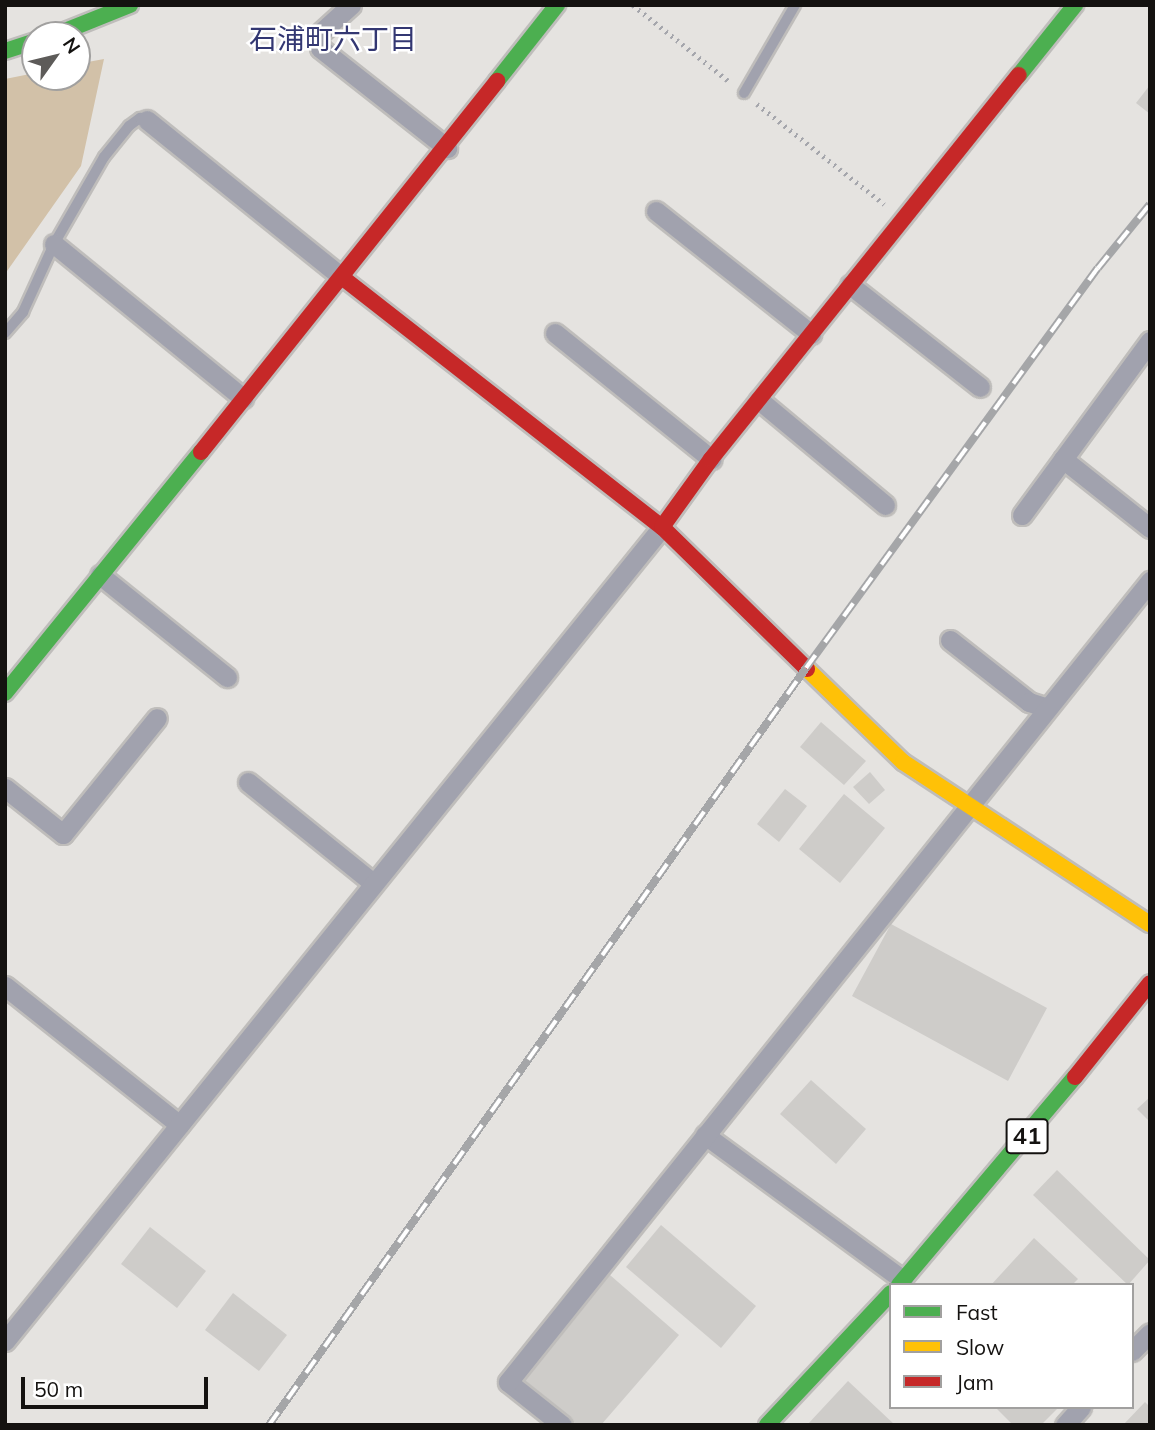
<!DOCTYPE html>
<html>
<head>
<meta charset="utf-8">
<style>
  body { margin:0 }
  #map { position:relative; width:1155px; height:1430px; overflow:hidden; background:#e5e3e0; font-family:Mulish,"Noto Sans JP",sans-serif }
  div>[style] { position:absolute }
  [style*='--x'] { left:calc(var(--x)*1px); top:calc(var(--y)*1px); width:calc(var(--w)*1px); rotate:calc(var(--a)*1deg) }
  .forest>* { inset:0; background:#d2c1a8 }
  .building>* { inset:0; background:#ceccc9 }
  .path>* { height:4.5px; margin-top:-2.25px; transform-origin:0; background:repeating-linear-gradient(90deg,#a5a6ac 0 2px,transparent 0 7px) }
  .roads { filter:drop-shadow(2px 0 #bfbdbb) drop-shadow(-2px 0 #bfbdbb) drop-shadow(0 2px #bfbdbb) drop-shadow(0 -2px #bfbdbb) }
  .lane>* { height:10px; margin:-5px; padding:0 5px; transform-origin:5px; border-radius:5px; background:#a1a2ae }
  .street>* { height:19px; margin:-9.5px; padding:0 9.5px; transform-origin:9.5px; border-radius:9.5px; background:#a1a2ae }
  .fast>* { height:16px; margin:-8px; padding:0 8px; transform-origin:8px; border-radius:8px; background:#4caf50 }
  .slow>* { height:16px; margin:-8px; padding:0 8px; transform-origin:8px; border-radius:8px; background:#ffc107 }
  .jam>* { height:16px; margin:-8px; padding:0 8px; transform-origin:8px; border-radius:8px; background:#c62828 }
  .rail>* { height:8px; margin-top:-4px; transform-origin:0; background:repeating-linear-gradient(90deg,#fff 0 16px,#a5a6a8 0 32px); box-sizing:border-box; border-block:2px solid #a5a6a8 }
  span { translate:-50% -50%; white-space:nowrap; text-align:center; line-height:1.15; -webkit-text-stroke:5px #fff; paint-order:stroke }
  .shield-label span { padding:2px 5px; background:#fff; border:2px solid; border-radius:5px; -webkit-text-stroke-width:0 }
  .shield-label { font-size:24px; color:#141210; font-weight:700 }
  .neighbourhood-label { font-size:28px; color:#333772 }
  .frame { position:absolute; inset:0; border:7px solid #141210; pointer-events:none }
  .legend { position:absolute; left:889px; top:1283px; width:245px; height:126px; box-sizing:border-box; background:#fff; border:2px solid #a1a09f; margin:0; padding:9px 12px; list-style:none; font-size:21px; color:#141210 }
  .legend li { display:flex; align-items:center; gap:14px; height:35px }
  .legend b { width:35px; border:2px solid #a1a09f }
  .north { position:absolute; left:21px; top:21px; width:70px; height:70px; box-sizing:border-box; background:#fff; border:2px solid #a1a09f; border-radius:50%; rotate:56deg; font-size:19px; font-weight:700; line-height:28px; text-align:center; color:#141210 }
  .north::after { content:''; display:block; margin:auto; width:24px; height:32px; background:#5d5b59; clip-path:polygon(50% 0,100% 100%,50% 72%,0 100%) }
  .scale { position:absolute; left:21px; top:1377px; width:187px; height:32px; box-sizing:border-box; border:4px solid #141210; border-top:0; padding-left:9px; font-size:21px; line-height:24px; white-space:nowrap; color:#141210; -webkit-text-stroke:5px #fff; paint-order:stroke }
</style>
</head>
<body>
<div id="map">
  <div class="forest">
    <div style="clip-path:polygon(104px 59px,81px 166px,5px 274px,5px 79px,35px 73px,35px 77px,77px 77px,77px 64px)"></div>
  </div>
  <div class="building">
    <div style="clip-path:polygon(1150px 85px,1150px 114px,1136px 103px)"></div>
    <div style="clip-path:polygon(821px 722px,866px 761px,844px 785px,800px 747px)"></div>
    <div style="clip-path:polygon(870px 772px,885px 790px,869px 804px,853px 787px)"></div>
    <div style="clip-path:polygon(785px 789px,807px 806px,779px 842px,757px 824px)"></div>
    <div style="clip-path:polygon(844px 794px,885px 828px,840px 883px,799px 849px)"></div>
    <div style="clip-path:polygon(891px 924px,1047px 1008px,1008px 1081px,852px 996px)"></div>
    <div style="clip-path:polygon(811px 1080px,866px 1129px,836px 1164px,780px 1114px)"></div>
    <div style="clip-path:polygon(1150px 1097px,1150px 1122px,1137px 1109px)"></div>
    <div style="clip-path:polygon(1057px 1170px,1150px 1260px,1128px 1285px,1033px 1195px)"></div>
    <div style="clip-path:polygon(661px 1225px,756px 1306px,721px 1348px,626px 1267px)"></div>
    <div style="clip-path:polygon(150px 1227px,206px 1271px,177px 1308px,121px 1264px)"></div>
    <div style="clip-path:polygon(1034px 1238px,1078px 1279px,1072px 1285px,991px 1285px)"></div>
    <div style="clip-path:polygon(610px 1275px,679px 1335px,601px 1425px,577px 1425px,521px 1377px)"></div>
    <div style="clip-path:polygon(233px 1293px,287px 1335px,259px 1371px,205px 1330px)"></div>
    <div style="clip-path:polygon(848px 1381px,895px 1425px,807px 1425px)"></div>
    <div style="clip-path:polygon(1145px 1402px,1150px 1407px,1150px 1425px,1123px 1425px)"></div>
    <div style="clip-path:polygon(995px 1407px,1059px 1407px,1041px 1425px,1013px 1425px)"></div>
  </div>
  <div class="path">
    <div style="--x:633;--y:5;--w:125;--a:38.5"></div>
    <div style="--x:757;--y:104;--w:162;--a:38.2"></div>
  </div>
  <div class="roads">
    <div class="lane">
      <div style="--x:744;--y:93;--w:102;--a:-59.9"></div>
      <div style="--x:5;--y:333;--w:28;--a:-49"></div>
      <div style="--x:23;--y:312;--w:75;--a:-65.5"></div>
      <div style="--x:54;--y:244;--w:100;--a:-60.1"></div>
      <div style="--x:104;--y:157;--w:40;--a:-51"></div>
      <div style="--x:129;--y:126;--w:14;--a:-36"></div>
      <div style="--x:140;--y:118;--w:7;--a:16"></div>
    </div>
    <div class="street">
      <div style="--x:351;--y:5;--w:45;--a:137.7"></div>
      <div style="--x:318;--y:35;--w:13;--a:81"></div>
      <div style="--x:320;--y:48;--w:162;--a:38.2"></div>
      <div style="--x:147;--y:120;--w:252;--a:38.9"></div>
      <div style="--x:656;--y:211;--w:198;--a:38.4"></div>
      <div style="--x:54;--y:244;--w:244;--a:39.2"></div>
      <div style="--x:850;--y:285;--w:165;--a:38.1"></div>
      <div style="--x:555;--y:333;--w:201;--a:38.9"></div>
      <div style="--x:759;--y:400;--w:164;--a:39.8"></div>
      <div style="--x:1063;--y:459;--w:111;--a:38.4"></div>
      <div style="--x:1022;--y:515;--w:216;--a:-53.7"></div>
      <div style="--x:100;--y:575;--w:163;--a:38.8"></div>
      <div style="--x:950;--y:640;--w:100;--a:38.1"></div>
      <div style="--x:1029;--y:702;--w:19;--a:18"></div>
      <div style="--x:248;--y:782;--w:161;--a:38.9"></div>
      <div style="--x:5;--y:788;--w:74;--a:38.4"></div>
      <div style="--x:63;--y:834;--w:149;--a:-51"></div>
      <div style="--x:5;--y:986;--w:223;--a:38.5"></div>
      <div style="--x:705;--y:1135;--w:245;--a:36.2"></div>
      <div style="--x:5;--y:1341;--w:1046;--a:-51.09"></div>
      <div style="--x:1132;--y:1351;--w:25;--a:-45"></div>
      <div style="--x:562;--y:1425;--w:69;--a:-141.5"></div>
      <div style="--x:508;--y:1382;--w:1027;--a:-51.29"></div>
      <div style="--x:1065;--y:1425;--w:24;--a:-48"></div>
    </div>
    <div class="fast">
      <div style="--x:55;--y:35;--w:81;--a:-21.8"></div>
      <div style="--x:5;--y:51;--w:32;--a:-18"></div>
      <div style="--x:1019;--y:75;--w:90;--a:-51.3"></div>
      <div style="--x:497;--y:81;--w:97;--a:-51.7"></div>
      <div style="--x:5;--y:693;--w:311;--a:-50.9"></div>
      <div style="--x:899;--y:1285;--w:272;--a:-49.8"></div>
      <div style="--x:767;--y:1425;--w:181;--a:-46.8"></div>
    </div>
    <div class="slow">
      <div style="--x:807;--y:669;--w:134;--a:44.1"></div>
      <div style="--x:903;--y:762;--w:295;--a:33.3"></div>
    </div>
    <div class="jam">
      <div style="--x:343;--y:278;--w:405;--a:38"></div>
      <div style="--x:662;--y:527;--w:203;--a:44.4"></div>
      <div style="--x:201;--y:452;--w:475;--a:-51.4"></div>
      <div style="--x:662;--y:527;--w:84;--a:-54.2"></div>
      <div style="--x:711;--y:459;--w:492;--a:-51.3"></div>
      <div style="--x:1075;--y:1077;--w:120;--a:-51.4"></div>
    </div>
  </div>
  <div class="rail">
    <div style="--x:269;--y:1425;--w:928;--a:-54.65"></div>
    <div style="--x:806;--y:668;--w:495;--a:-53.9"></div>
    <div style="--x:1098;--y:268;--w:82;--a:-50.9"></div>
  </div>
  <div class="shield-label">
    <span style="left:1027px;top:1136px">41</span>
  </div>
  <div class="neighbourhood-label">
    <span style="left:333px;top:39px">石浦町六丁目</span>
  </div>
  <div class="frame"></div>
  <ul class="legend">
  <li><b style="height:9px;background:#4caf50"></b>Fast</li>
  <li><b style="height:9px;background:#ffc107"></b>Slow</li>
  <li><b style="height:9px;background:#c62828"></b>Jam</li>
  </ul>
  <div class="north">N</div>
  <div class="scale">50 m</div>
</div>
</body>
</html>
